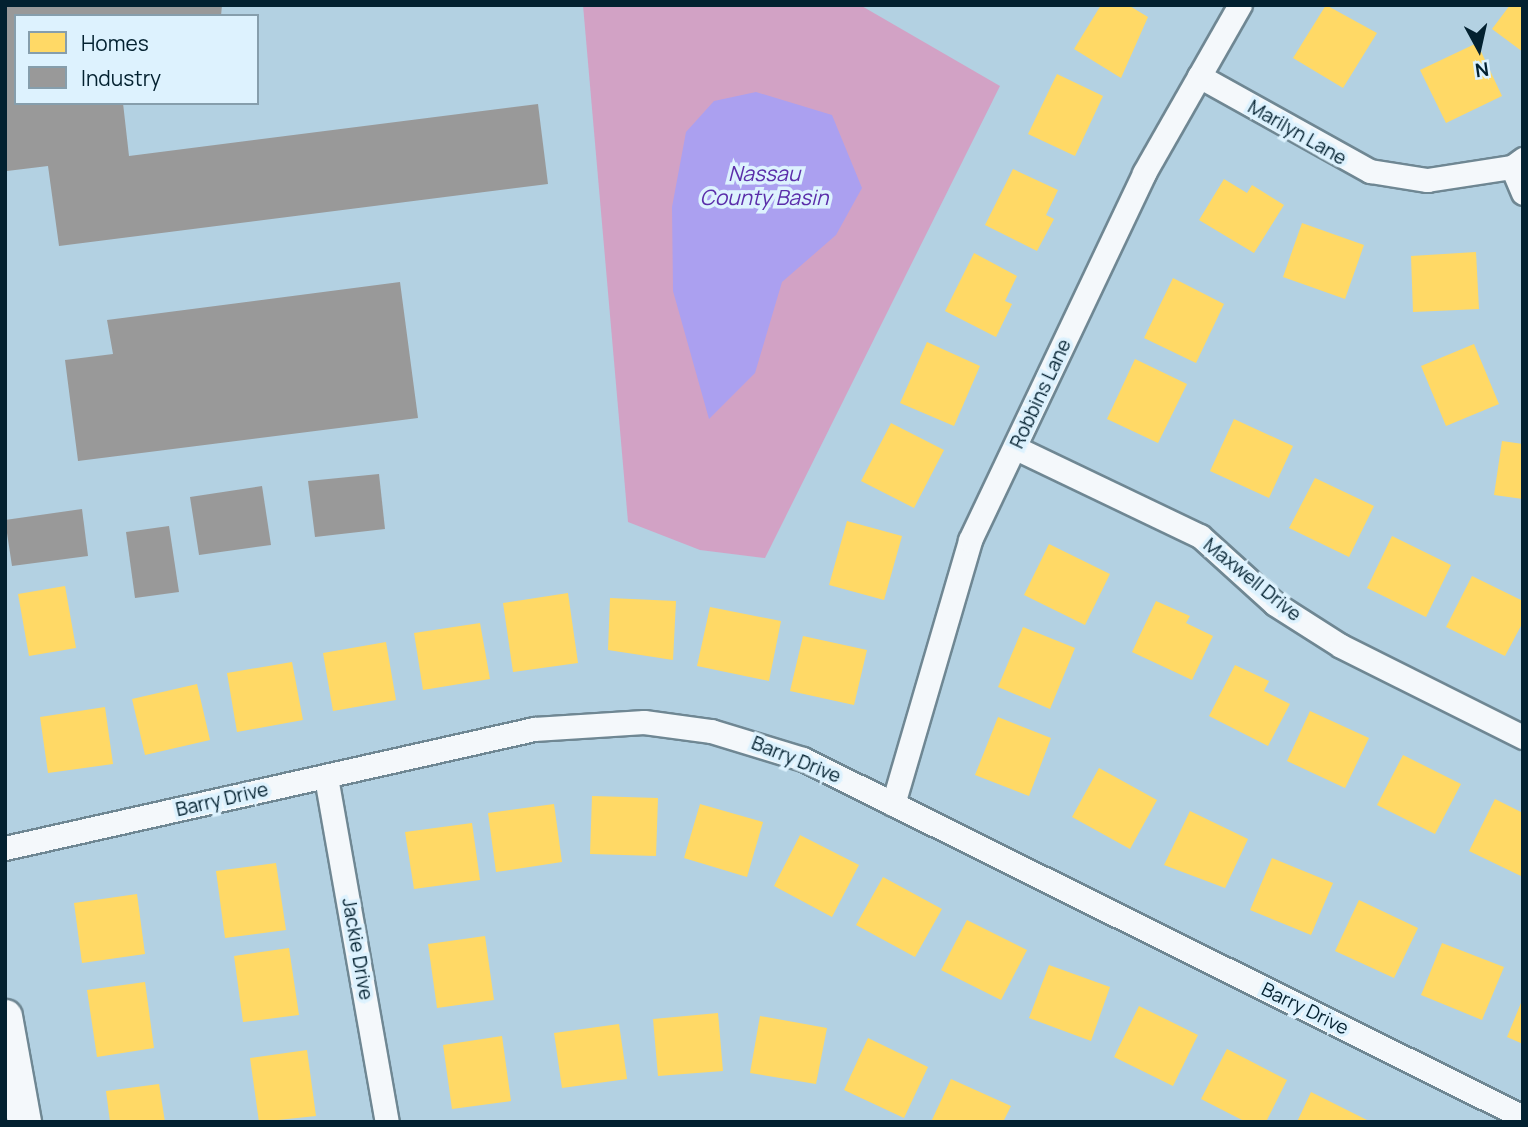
<!DOCTYPE html>
<html>
<head>
<meta charset="utf-8">
<style>
  body { margin:0 }
  #map { position:relative; width:1528px; height:1127px; overflow:hidden; background:#b3d1e2; font-family:Manrope,sans-serif }
  div>[style] { position:absolute }
  [style*='--x'] { left:calc(var(--x)*1px); top:calc(var(--y)*1px); width:calc(var(--w)*1px); rotate:calc(var(--a)*1deg) }
  .green>* { inset:0; background:#d2a2c5 }
  .water>* { inset:0; background:#aba0f0 }
  .homes>* { inset:0; background:#ffd966 }
  .industry>* { inset:0; background:#999 }
  .roads { filter:drop-shadow(2px 0 #6f8793) drop-shadow(-2px 0 #6f8793) drop-shadow(0 2px #6f8793) drop-shadow(0 -2px #6f8793) }
  .street>* { height:23px; margin:-11.5px; padding:0 11.5px; transform-origin:11.5px; border-radius:11.5px; background:#f4f8fb }
  .secondary>* { height:33px; margin:-16.5px; padding:0 16.5px; transform-origin:16.5px; border-radius:16.5px; background:#f4f8fb }
  span { translate:-50% -50%; white-space:nowrap; text-align:center; line-height:1.15; -webkit-text-stroke:7px #ddf2fe; paint-order:stroke }
  .street-label { font-size:19px; color:#032130 }
  .water-label { font-size:21px; color:#5b2eaa; font-style:italic }
  .frame { position:absolute; inset:0; border:7px solid #032130; pointer-events:none }
  .legend { position:absolute; left:14px; top:14px; width:245px; height:91px; box-sizing:border-box; background:#ddf2fe; border:2px solid #869eac; margin:0; padding:9px 12px; list-style:none; font-size:21px; color:#032130 }
  .legend li { display:flex; align-items:center; gap:14px; height:35px }
  .legend b { width:35px; border:2px solid #869eac }
  .north { position:absolute; left:1444px; top:14px; width:70px; height:70px; -webkit-text-stroke:5px #ddf2fe; paint-order:stroke; rotate:172deg; font-size:19px; font-weight:700; line-height:28px; text-align:center; color:#032130 }
  .north::after { content:''; display:block; margin:auto; width:24px; height:32px; background:#032130; clip-path:polygon(50% 0,100% 100%,50% 72%,0 100%) }
</style>
</head>
<body>
<div id="map">
  <div class="green">
    <div style="clip-path:polygon(583px 5px,860px 5px,1000px 86px,765px 558px,700px 550px,628px 522px)"></div>
  </div>
  <div class="water">
    <div style="clip-path:polygon(756px 92px,832px 115px,862px 188px,836px 235px,782px 282px,755px 373px,709px 419px,673px 291px,672px 207px,686px 132px,714px 101px)"></div>
  </div>
  <div class="homes">
    <div style="clip-path:polygon(1101px 5px,1128px 5px,1148px 17px,1121px 78px,1074px 49px)"></div>
    <div style="clip-path:polygon(1326px 5px,1377px 33px,1343px 88px,1293px 58px)"></div>
    <div style="clip-path:polygon(1510px 5px,1523px 5px,1523px 52px,1492px 29px)"></div>
    <div style="clip-path:polygon(1477px 43px,1502px 96px,1446px 123px,1420px 70px)"></div>
    <div style="clip-path:polygon(1057px 74px,1103px 96px,1075px 156px,1028px 134px)"></div>
    <div style="clip-path:polygon(1013px 169px,1058px 190px,1046px 215px,1054px 219px,1037px 251px,985px 225px)"></div>
    <div style="clip-path:polygon(1224px 179px,1247px 193px,1252px 185px,1284px 205px,1254px 253px,1199px 220px)"></div>
    <div style="clip-path:polygon(1302px 223px,1364px 245px,1345px 299px,1283px 277px)"></div>
    <div style="clip-path:polygon(1476px 252px,1479px 309px,1413px 312px,1411px 256px)"></div>
    <div style="clip-path:polygon(974px 253px,1017px 276px,1005px 301px,1012px 304px,996px 337px,945px 311px)"></div>
    <div style="clip-path:polygon(1173px 278px,1224px 304px,1196px 363px,1144px 338px)"></div>
    <div style="clip-path:polygon(927px 342px,980px 366px,954px 426px,900px 403px)"></div>
    <div style="clip-path:polygon(1474px 344px,1499px 404px,1446px 426px,1421px 366px)"></div>
    <div style="clip-path:polygon(1135px 359px,1187px 384px,1158px 443px,1107px 419px)"></div>
    <div style="clip-path:polygon(1234px 419px,1293px 446px,1269px 498px,1210px 471px)"></div>
    <div style="clip-path:polygon(891px 423px,944px 450px,914px 508px,861px 481px)"></div>
    <div style="clip-path:polygon(1502px 441px,1523px 444px,1523px 499px,1494px 495px)"></div>
    <div style="clip-path:polygon(1315px 478px,1374px 506px,1349px 557px,1289px 528px)"></div>
    <div style="clip-path:polygon(847px 521px,902px 536px,884px 600px,829px 585px)"></div>
    <div style="clip-path:polygon(1392px 536px,1451px 565px,1426px 617px,1367px 588px)"></div>
    <div style="clip-path:polygon(1049px 544px,1110px 574px,1085px 625px,1024px 595px)"></div>
    <div style="clip-path:polygon(1472px 576px,1523px 601px,1523px 622px,1505px 656px,1446px 627px)"></div>
    <div style="clip-path:polygon(65px 586px,76px 648px,29px 656px,18px 594px)"></div>
    <div style="clip-path:polygon(568px 593px,578px 663px,513px 672px,503px 603px)"></div>
    <div style="clip-path:polygon(610px 598px,676px 601px,673px 660px,608px 650px)"></div>
    <div style="clip-path:polygon(1156px 601px,1190px 616px,1186px 623px,1213px 636px,1192px 680px,1132px 652px)"></div>
    <div style="clip-path:polygon(710px 607px,781px 621px,769px 681px,697px 666px)"></div>
    <div style="clip-path:polygon(480px 623px,490px 679px,423px 690px,414px 633px)"></div>
    <div style="clip-path:polygon(1023px 627px,1075px 648px,1050px 709px,998px 687px)"></div>
    <div style="clip-path:polygon(803px 636px,867px 650px,854px 705px,790px 691px)"></div>
    <div style="clip-path:polygon(386px 642px,396px 700px,333px 711px,323px 653px)"></div>
    <div style="clip-path:polygon(292px 662px,303px 720px,237px 732px,227px 673px)"></div>
    <div style="clip-path:polygon(1235px 665px,1269px 681px,1264px 691px,1290px 704px,1268px 746px,1209px 716px)"></div>
    <div style="clip-path:polygon(197px 684px,210px 740px,145px 755px,132px 699px)"></div>
    <div style="clip-path:polygon(105px 707px,113px 764px,48px 773px,40px 717px)"></div>
    <div style="clip-path:polygon(1310px 711px,1369px 738px,1345px 788px,1287px 761px)"></div>
    <div style="clip-path:polygon(998px 717px,1051px 738px,1029px 796px,975px 775px)"></div>
    <div style="clip-path:polygon(1403px 755px,1461px 784px,1435px 834px,1377px 805px)"></div>
    <div style="clip-path:polygon(1099px 768px,1157px 800px,1130px 849px,1072px 817px)"></div>
    <div style="clip-path:polygon(592px 796px,658px 798px,656px 856px,590px 854px)"></div>
    <div style="clip-path:polygon(1495px 799px,1523px 813px,1523px 877px,1469px 851px)"></div>
    <div style="clip-path:polygon(554px 804px,562px 862px,496px 872px,488px 813px)"></div>
    <div style="clip-path:polygon(700px 804px,763px 822px,747px 877px,684px 858px)"></div>
    <div style="clip-path:polygon(1190px 811px,1248px 839px,1225px 888px,1164px 865px)"></div>
    <div style="clip-path:polygon(472px 823px,480px 880px,414px 889px,405px 832px)"></div>
    <div style="clip-path:polygon(800px 835px,859px 865px,832px 917px,774px 886px)"></div>
    <div style="clip-path:polygon(1272px 858px,1333px 883px,1311px 935px,1250px 910px)"></div>
    <div style="clip-path:polygon(276px 863px,286px 930px,225px 938px,216px 871px)"></div>
    <div style="clip-path:polygon(883px 877px,942px 909px,915px 957px,856px 925px)"></div>
    <div style="clip-path:polygon(137px 894px,145px 954px,82px 963px,74px 903px)"></div>
    <div style="clip-path:polygon(1359px 900px,1418px 928px,1394px 978px,1335px 951px)"></div>
    <div style="clip-path:polygon(967px 920px,1027px 950px,1001px 1000px,941px 970px)"></div>
    <div style="clip-path:polygon(485px 936px,494px 1000px,437px 1008px,428px 944px)"></div>
    <div style="clip-path:polygon(1442px 943px,1504px 967px,1482px 1020px,1421px 995px)"></div>
    <div style="clip-path:polygon(289px 948px,299px 1015px,243px 1022px,234px 956px)"></div>
    <div style="clip-path:polygon(1049px 965px,1110px 987px,1091px 1041px,1029px 1018px)"></div>
    <div style="clip-path:polygon(145px 982px,154px 1048px,97px 1057px,87px 990px)"></div>
    <div style="clip-path:polygon(1523px 998px,1523px 1044px,1507px 1037px)"></div>
    <div style="clip-path:polygon(1139px 1006px,1198px 1035px,1173px 1086px,1114px 1057px)"></div>
    <div style="clip-path:polygon(718px 1013px,723px 1071px,658px 1076px,653px 1019px)"></div>
    <div style="clip-path:polygon(760px 1016px,827px 1028px,816px 1084px,750px 1073px)"></div>
    <div style="clip-path:polygon(619px 1024px,627px 1079px,562px 1088px,554px 1033px)"></div>
    <div style="clip-path:polygon(502px 1036px,511px 1101px,452px 1109px,443px 1045px)"></div>
    <div style="clip-path:polygon(868px 1038px,928px 1067px,904px 1118px,844px 1090px)"></div>
    <div style="clip-path:polygon(1227px 1049px,1287px 1080px,1266px 1122px,1246px 1122px,1201px 1099px)"></div>
    <div style="clip-path:polygon(307px 1050px,316px 1116px,259px 1122px,250px 1058px)"></div>
    <div style="clip-path:polygon(951px 1079px,1011px 1106px,1003px 1122px,931px 1122px)"></div>
    <div style="clip-path:polygon(159px 1084px,165px 1122px,110px 1122px,106px 1091px)"></div>
    <div style="clip-path:polygon(1311px 1092px,1371px 1122px,1297px 1122px)"></div>
  </div>
  <div class="industry">
    <div style="clip-path:polygon(5px 5px,222px 5px,221px 16px,16px 16px,16px 103px,123px 103px,129px 156px,538px 104px,548px 184px,59px 246px,48px 166px,7px 171px)"></div>
    <div style="clip-path:polygon(400px 282px,418px 418px,78px 461px,65px 360px,113px 354px,107px 320px)"></div>
    <div style="clip-path:polygon(379px 474px,385px 529px,315px 537px,308px 481px)"></div>
    <div style="clip-path:polygon(262px 486px,271px 545px,199px 555px,190px 497px)"></div>
    <div style="clip-path:polygon(82px 509px,88px 556px,12px 566px,5px 520px)"></div>
    <div style="clip-path:polygon(169px 526px,179px 592px,135px 598px,126px 532px)"></div>
  </div>
  <div class="roads">
    <div class="street">
      <div style="--x:1199;--y:76;--w:196;--a:29.1"></div>
      <div style="--x:1370;--y:171;--w:58;--a:9"></div>
      <div style="--x:1427;--y:180;--w:86;--a:-8.7"></div>
      <div style="--x:1512;--y:167;--w:14;--a:-36"></div>
      <div style="--x:1512;--y:167;--w:28;--a:67"></div>
      <div style="--x:1016;--y:448;--w:204;--a:25.6"></div>
      <div style="--x:1200;--y:536;--w:101;--a:42.2"></div>
      <div style="--x:1275;--y:604;--w:78;--a:32.5"></div>
      <div style="--x:1341;--y:646;--w:203;--a:26.6"></div>
      <div style="--x:326;--y:777;--w:350;--a:80"></div>
      <div style="--x:893;--y:804;--w:275;--a:-73.7"></div>
      <div style="--x:970;--y:540;--w:406;--a:-64.6"></div>
      <div style="--x:1144;--y:173;--w:193;--a:-60.3"></div>
      <div style="--x:5;--y:848;--w:542;--a:-12.68"></div>
      <div style="--x:534;--y:729;--w:110;--a:-3.6"></div>
      <div style="--x:644;--y:722;--w:68;--a:7.7"></div>
      <div style="--x:711;--y:731;--w:96;--a:16.9"></div>
      <div style="--x:803;--y:759;--w:804;--a:26.44"></div>
    </div>
    <div class="secondary">
      <div style="--x:5;--y:1016;--w:108;--a:79.8"></div>
    </div>
  </div>
  <div class="street-label">
    <span style="left:1297px;top:133px;rotate:30deg">Marilyn Lane</span>
    <span style="left:1041px;top:394px;rotate:-65deg">Robbins Lane</span>
    <span style="left:1252px;top:580px;rotate:39deg">Maxwell Drive</span>
    <span style="left:796px;top:760px;rotate:22deg">Barry Drive</span>
    <span style="left:222px;top:800px;rotate:-13deg">Barry Drive</span>
    <span style="left:357px;top:949px;rotate:80deg">Jackie Drive</span>
    <span style="left:1305px;top:1009px;rotate:26deg">Barry Drive</span>
  </div>
  <div class="water-label">
    <span style="left:764px;top:185px">Nassau<br>County Basin</span>
  </div>
  <div class="frame"></div>
  <ul class="legend">
  <li><b style="height:19px;background:#ffd966"></b>Homes</li>
  <li><b style="height:19px;background:#999"></b>Industry</li>
  </ul>
  <div class="north">N</div>
</div>
</body>
</html>
